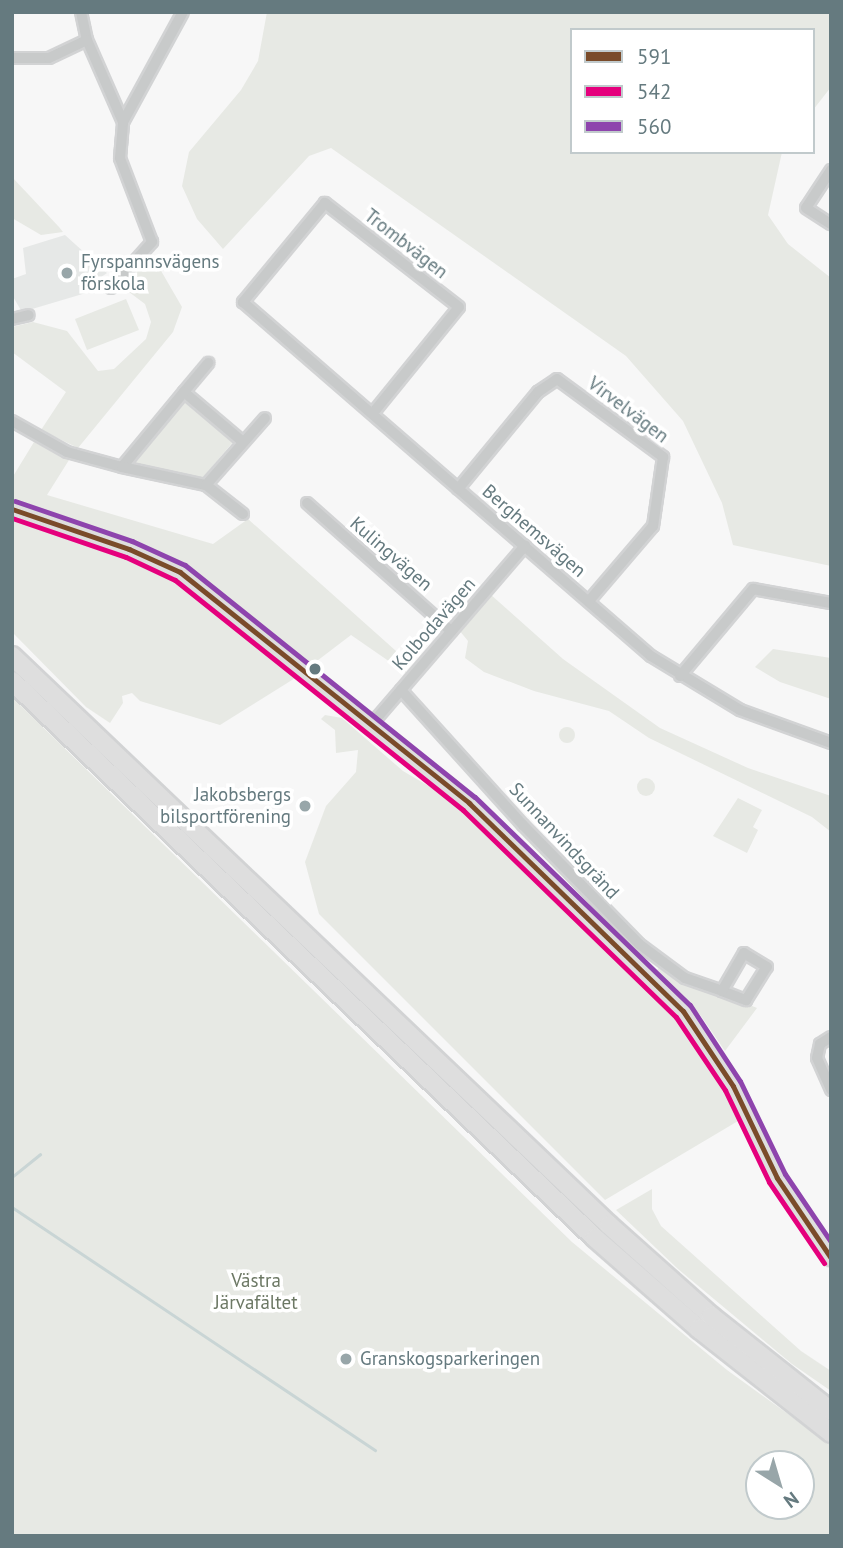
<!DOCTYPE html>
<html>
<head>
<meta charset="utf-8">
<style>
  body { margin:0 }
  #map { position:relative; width:843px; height:1548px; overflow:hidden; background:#f7f7f7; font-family:"PT Sans",sans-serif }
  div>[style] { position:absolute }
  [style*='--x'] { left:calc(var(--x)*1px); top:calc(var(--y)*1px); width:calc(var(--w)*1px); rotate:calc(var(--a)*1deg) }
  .built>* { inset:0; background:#e6e8e7 }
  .green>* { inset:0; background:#e7e9e4 }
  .round { border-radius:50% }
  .stream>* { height:2.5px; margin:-1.25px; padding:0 1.25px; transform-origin:1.25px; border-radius:1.25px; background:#c9d5d5 }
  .roads { filter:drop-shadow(2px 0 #d2d3d4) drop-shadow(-2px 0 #d2d3d4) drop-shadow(0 2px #d2d3d4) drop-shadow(0 -2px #d2d3d4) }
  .street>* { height:10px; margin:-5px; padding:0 5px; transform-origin:5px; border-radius:5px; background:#c8caca }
  .secondary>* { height:14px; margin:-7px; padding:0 7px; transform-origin:7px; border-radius:7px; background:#dedede }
  .highway>* { height:18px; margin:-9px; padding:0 9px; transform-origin:9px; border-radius:9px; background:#dedede }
  .bus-1>* { height:5px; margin:-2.5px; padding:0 2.5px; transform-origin:2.5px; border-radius:2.5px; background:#7a4b2a }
  .bus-2>* { height:5px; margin:-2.5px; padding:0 2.5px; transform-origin:2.5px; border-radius:2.5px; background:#e5007d }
  .bus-3>* { height:5px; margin:-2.5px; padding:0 2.5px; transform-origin:2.5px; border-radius:2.5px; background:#8e44ad }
  .dots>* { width:19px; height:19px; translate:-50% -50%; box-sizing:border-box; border:4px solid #fff; border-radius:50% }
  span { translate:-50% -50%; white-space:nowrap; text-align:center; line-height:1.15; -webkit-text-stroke:7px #fff; paint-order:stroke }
  .street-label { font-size:19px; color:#657a7f }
  .poi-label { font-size:19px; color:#657a7f }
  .left { translate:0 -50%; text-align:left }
  .right { translate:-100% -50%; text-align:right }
  .park-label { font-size:19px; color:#6c7864 }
  .frame { position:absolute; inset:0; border:14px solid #657a7f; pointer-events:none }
  .legend { position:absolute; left:570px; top:28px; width:245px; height:126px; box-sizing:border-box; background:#fff; border:2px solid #c1cacc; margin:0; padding:9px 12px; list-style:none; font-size:21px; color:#657a7f }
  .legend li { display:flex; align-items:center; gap:14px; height:35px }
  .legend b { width:35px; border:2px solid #c1cacc }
  .north { position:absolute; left:745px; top:1450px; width:70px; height:70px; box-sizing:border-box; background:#fff; border:2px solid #c1cacc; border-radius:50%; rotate:143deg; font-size:19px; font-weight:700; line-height:28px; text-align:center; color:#657a7f }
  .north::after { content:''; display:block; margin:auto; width:24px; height:32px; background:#98a6a9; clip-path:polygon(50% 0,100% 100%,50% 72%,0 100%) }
</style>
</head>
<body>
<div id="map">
  <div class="built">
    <div style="clip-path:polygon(65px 235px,107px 273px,85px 288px,86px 293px,22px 312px,12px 295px,12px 279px,26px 274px,23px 248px)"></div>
  </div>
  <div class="green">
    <div style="clip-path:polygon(267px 12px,831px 12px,831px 87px,813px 110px,813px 30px,572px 30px,572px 152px,782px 152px,768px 215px,788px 244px,831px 278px,831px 566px,733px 545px,722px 503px,683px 421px,626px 356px,331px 148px,309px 156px,223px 249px,197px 219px,182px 186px,189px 152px,241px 90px,258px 61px)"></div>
    <div style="clip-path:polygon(12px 177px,59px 227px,63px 232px,41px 235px,12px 218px)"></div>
    <div style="clip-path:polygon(153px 257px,182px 307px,173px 332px,78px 448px,41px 430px,66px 392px,12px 352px,12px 327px,33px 322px,67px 331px,98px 371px,114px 369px,146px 339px,151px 322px,145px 304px,129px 292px,126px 281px,133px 268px)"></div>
    <div style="clip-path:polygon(126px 299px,139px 330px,87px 350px,75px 319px)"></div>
    <div style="clip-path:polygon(184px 401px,233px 442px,200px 481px,142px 468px,134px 461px)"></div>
    <div style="clip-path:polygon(34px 442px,69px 460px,47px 495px,213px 544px,248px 519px,405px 659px,406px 673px,351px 635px,292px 680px,220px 725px,140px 701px,132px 693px,122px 696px,123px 703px,110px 723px,86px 707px,12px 632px,12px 478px)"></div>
    <div style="clip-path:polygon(490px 594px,563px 659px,660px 728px,748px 768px,831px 796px,831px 832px,812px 817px,649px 738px,609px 711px,534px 691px,484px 672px,465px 658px,468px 641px,459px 630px)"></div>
    <div style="clip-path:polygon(773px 649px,831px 658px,831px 699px,780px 682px,755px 667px)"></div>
    <div style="clip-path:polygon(evenodd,12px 697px,572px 1242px,727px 1370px,831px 1445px,831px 1536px,12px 1536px,12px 697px,759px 1464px,801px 1464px,801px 1506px,759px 1506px,759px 1464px)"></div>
    <div style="clip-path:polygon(325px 715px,342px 718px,403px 771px,466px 808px,532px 870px,672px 1014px,726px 1092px,738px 1121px,605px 1200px,319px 914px,305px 862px,326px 806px,356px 772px,358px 750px,336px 753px,335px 730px,321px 719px)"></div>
    <div class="round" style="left:559px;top:727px;width:16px;height:16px"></div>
    <div class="round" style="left:637px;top:778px;width:18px;height:18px"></div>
    <div style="clip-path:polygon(738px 798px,762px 810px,753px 827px,758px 830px,747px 853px,713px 836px)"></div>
    <div style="clip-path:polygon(663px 962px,685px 978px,757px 1008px,725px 1051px,701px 1016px,657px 970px)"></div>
    <div style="clip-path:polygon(652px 1189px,652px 1209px,661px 1226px,801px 1351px,831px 1371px,831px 1391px,792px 1364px,678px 1269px,616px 1210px)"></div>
  </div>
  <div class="stream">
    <div style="--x:12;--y:1177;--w:36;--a:-39"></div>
    <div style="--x:12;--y:1207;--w:437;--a:33.8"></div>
  </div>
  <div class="roads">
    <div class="street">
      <div style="--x:81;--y:12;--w:29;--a:78"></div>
      <div style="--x:87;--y:40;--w:90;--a:66.3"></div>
      <div style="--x:12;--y:58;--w:37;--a:0"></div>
      <div style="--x:49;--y:58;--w:42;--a:-25.3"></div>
      <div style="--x:831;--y:170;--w:45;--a:123.3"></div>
      <div style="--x:806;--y:208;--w:30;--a:33"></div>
      <div style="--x:111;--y:288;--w:62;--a:-48.3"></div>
      <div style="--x:152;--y:242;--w:90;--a:-110.9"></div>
      <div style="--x:120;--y:158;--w:36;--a:-85"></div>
      <div style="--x:123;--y:122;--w:125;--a:-61.4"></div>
      <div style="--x:12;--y:319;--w:17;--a:-13"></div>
      <div style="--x:184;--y:392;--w:38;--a:-50"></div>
      <div style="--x:373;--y:413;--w:136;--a:-50.9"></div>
      <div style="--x:459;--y:307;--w:170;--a:-142.2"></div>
      <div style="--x:325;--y:203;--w:129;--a:129.6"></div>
      <div style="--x:243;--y:302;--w:540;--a:40.95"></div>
      <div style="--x:651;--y:656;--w:104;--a:31.2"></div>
      <div style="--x:740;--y:710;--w:97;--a:19.9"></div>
      <div style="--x:12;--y:421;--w:63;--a:29.4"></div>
      <div style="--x:67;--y:452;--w:57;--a:15.3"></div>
      <div style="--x:243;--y:442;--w:77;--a:-139.7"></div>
      <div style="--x:184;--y:392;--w:97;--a:129.6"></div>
      <div style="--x:122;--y:467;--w:86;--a:12.1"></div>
      <div style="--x:206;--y:485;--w:89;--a:-48.6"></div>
      <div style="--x:206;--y:485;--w:47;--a:38.1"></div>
      <div style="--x:458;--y:489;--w:126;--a:-50.5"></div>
      <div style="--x:538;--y:392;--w:23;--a:-34"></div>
      <div style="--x:557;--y:379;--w:132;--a:36.3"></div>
      <div style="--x:663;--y:457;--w:70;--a:98.2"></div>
      <div style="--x:653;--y:526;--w:99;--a:130.5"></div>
      <div style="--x:307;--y:503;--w:193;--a:41.6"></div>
      <div style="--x:680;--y:676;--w:114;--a:-50"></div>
      <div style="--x:753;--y:589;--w:79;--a:10.2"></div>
      <div style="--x:401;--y:690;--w:182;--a:47.9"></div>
      <div style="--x:523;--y:825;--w:166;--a:45.7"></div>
      <div style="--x:639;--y:944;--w:57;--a:36.5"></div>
      <div style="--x:685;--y:978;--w:39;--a:19"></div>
      <div style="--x:722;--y:991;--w:26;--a:21"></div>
      <div style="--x:746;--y:1000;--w:39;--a:-58"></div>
      <div style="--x:767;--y:967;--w:27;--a:-149"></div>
      <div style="--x:744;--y:953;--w:44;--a:120.1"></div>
      <div style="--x:370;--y:726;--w:238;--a:-49.3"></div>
      <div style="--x:831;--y:1037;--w:13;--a:148"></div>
      <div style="--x:820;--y:1044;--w:14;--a:102"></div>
      <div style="--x:817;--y:1058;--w:35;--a:66"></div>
    </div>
    <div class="secondary">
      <div style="--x:12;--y:509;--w:124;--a:18.9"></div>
      <div style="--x:129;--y:549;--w:56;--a:24.3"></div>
      <div style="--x:180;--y:572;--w:370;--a:38.6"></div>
      <div style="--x:469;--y:803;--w:298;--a:44.2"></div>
      <div style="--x:683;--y:1011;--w:90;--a:56.3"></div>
      <div style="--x:733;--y:1086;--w:102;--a:64.4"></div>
      <div style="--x:777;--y:1178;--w:97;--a:56"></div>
    </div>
    <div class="highway">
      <div style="--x:12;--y:656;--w:825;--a:43.62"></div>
      <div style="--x:609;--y:1225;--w:137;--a:41.7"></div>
      <div style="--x:711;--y:1316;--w:153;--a:38.4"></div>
      <div style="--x:12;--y:681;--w:806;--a:43.69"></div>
      <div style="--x:595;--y:1238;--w:138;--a:41.2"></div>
      <div style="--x:699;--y:1329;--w:168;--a:38.2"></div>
    </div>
  </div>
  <div class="bus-1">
    <div style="--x:12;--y:509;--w:124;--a:18.9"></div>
    <div style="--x:129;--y:549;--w:56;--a:24.3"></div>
    <div style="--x:180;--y:572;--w:370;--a:38.6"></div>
    <div style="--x:469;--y:803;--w:298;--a:44.2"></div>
    <div style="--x:683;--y:1011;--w:90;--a:56.3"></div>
    <div style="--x:733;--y:1086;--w:102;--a:64.4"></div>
    <div style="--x:777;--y:1178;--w:97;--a:56"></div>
  </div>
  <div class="bus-2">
    <div style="--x:12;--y:518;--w:120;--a:18.9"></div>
    <div style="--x:126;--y:557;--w:54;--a:25.1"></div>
    <div style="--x:175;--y:580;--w:369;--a:38.6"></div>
    <div style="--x:463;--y:810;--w:297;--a:44.2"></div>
    <div style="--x:676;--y:1017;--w:88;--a:56.1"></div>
    <div style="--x:725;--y:1090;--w:102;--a:64.4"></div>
    <div style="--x:769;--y:1182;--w:98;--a:55.8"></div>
  </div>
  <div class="bus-3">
    <div style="--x:15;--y:501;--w:124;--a:18.9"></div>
    <div style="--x:132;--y:541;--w:58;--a:24.4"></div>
    <div style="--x:185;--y:565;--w:371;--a:38.7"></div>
    <div style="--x:475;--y:797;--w:299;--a:44.1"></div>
    <div style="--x:690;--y:1005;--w:91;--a:56.7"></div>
    <div style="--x:740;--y:1081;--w:103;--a:64.2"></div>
    <div style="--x:785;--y:1174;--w:82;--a:55.9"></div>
  </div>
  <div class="dots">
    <div style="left:67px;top:273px;background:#98a6a9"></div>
    <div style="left:315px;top:669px;background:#657a7f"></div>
    <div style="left:305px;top:806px;background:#98a6a9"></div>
    <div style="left:346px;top:1359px;background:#98a6a9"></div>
  </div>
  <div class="street-label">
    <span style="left:406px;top:244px;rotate:38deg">Trombvägen</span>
    <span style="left:628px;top:410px;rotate:37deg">Virvelvägen</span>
    <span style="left:534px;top:531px;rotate:41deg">Berghemsvägen</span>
    <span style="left:391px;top:554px;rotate:41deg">Kulingvägen</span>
    <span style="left:434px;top:624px;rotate:-49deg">Kolbodavägen</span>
    <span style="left:564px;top:841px;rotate:47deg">Sunnanvindsgränd</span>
  </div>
  <div class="poi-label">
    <span class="left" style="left:81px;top:273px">Fyrspannsvägens<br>förskola</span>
    <span class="right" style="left:291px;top:806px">Jakobsbergs<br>bilsportförening</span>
    <span class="left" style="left:360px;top:1359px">Granskogsparkeringen</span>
  </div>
  <div class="park-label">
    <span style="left:256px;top:1292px">Västra<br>Järvafältet</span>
  </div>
  <div class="frame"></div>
  <ul class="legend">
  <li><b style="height:9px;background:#7a4b2a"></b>591</li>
  <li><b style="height:9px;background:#e5007d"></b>542</li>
  <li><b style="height:9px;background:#8e44ad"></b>560</li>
  </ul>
  <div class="north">N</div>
</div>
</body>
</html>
